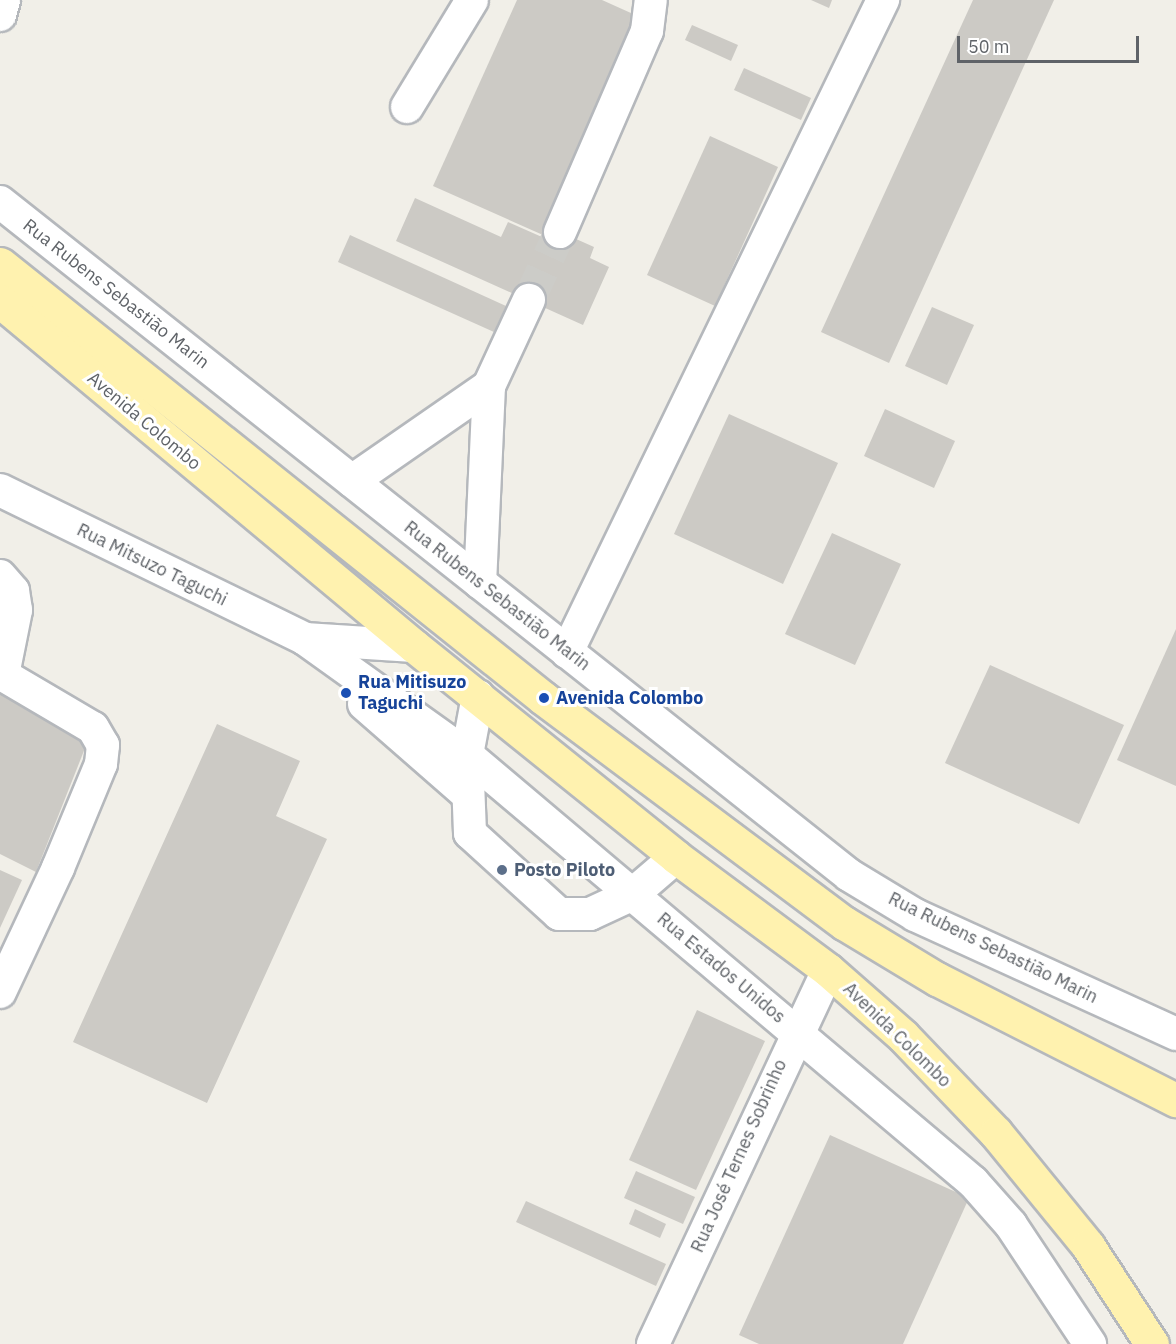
<!DOCTYPE html>
<html>
<head>
<meta charset="utf-8">
<style>
  body { margin:0 }
  #map { position:relative; width:1176px; height:1344px; overflow:hidden; background:#f1efe8; font-family:"IBM Plex Sans",sans-serif }
  div>[style] { position:absolute }
  [style*='--x'] { left:calc(var(--x)*1px); top:calc(var(--y)*1px); width:calc(var(--w)*1px); rotate:calc(var(--a)*1deg) }
  .building>* { inset:0; background:#cccac5 }
  .minor-tunnel>* { height:32px; margin-top:-16px; transform-origin:0; background:repeating-linear-gradient(90deg,#ccccc8 0 32px,transparent 0 48px) }
  .roads { filter:drop-shadow(2px 0 #b5b8bc) drop-shadow(-2px 0 #b5b8bc) drop-shadow(0 2px #b5b8bc) drop-shadow(0 -2px #b5b8bc) }
  .minor>* { height:32px; margin:-16px; padding:0 16px; transform-origin:16px; border-radius:16px; background:#fff }
  .major>* { height:33px; margin:-16.5px; padding:0 16.5px; transform-origin:16.5px; border-radius:16.5px; background:#fff2af }
  .dots>* { width:16px; height:16px; translate:-50% -50%; box-sizing:border-box; border:3px solid #fff; border-radius:50% }
  span { translate:-50% -50%; white-space:nowrap; text-align:center; line-height:1.15; -webkit-text-stroke:6px #fff; paint-order:stroke }
  .street-label { font-size:18px; color:#5f6368 }
  .transit-label { font-size:18px; color:#164399; font-weight:700 }
  .left { translate:0 -50%; text-align:left }
  .service-label { font-size:18px; color:#4e5e75; font-weight:700 }
  .scale { position:absolute; left:957px; top:36px; width:182px; height:27px; box-sizing:border-box; border:3px solid #5f6368; border-top:0; padding-left:8px; font-size:18px; line-height:21px; white-space:nowrap; color:#5f6368; -webkit-text-stroke:4px #fff; paint-order:stroke }
</style>
</head>
<body>
<div id="map">
  <div class="building">
    <div style="clip-path:polygon(517px 0,602px 0,642px 18px,543px 235px,433px 186px)"></div>
    <div style="clip-path:polygon(811px 0,832px 0,829px 8px)"></div>
    <div style="clip-path:polygon(973px 0,1054px 0,889px 363px,821px 332px)"></div>
    <div style="clip-path:polygon(692px 25px,738px 45px,731px 61px,685px 40px)"></div>
    <div style="clip-path:polygon(744px 68px,811px 98px,801px 120px,734px 90px)"></div>
    <div style="clip-path:polygon(710px 136px,778px 167px,715px 306px,647px 275px)"></div>
    <div style="clip-path:polygon(415px 198px,501px 237px,508px 222px,551px 241px,556px 230px,594px 247px,590px 258px,609px 267px,583px 325px,396px 241px)"></div>
    <div style="clip-path:polygon(350px 235px,506px 306px,494px 332px,338px 262px)"></div>
    <div style="clip-path:polygon(932px 307px,974px 325px,947px 385px,905px 366px)"></div>
    <div style="clip-path:polygon(885px 409px,955px 441px,934px 488px,864px 456px)"></div>
    <div style="clip-path:polygon(729px 414px,838px 463px,783px 584px,674px 534px)"></div>
    <div style="clip-path:polygon(832px 533px,901px 564px,855px 665px,785px 634px)"></div>
    <div style="clip-path:polygon(1176px 629px,1176px 786px,1117px 760px)"></div>
    <div style="clip-path:polygon(990px 665px,1124px 725px,1079px 824px,945px 763px)"></div>
    <div style="clip-path:polygon(0 689px,91px 733px,36px 872px,0 854px)"></div>
    <div style="clip-path:polygon(217px 724px,300px 761px,276px 816px,327px 839px,207px 1103px,73px 1042px)"></div>
    <div style="clip-path:polygon(0 870px,22px 880px,0 928px)"></div>
    <div style="clip-path:polygon(697px 1010px,765px 1041px,696px 1190px,629px 1160px)"></div>
    <div style="clip-path:polygon(830px 1135px,969px 1198px,903px 1344px,759px 1344px,739px 1335px)"></div>
    <div style="clip-path:polygon(636px 1171px,695px 1197px,683px 1224px,624px 1198px)"></div>
    <div style="clip-path:polygon(526px 1201px,666px 1264px,656px 1286px,516px 1222px)"></div>
    <div style="clip-path:polygon(635px 1209px,666px 1224px,660px 1238px,629px 1224px)"></div>
  </div>
  <div class="minor-tunnel">
    <div style="--x:529;--y:300;--w:75;--a:-65.5"></div>
  </div>
  <div class="roads">
    <div class="minor">
      <div style="--x:0;--y:15;--w:16;--a:-75"></div>
      <div style="--x:407;--y:107;--w:125;--a:-58.7"></div>
      <div style="--x:0;--y:202;--w:1083;--a:38.4"></div>
      <div style="--x:849;--y:875;--w:77;--a:31.2"></div>
      <div style="--x:915;--y:915;--w:287;--a:24.5"></div>
      <div style="--x:560;--y:232;--w:219;--a:-66.6"></div>
      <div style="--x:647;--y:31;--w:31;--a:-83"></div>
      <div style="--x:489;--y:386;--w:95;--a:-65.1"></div>
      <div style="--x:352;--y:481;--w:167;--a:-34.7"></div>
      <div style="--x:489;--y:386;--w:197;--a:92.6"></div>
      <div style="--x:0;--y:490;--w:339;--a:26"></div>
      <div style="--x:305;--y:639;--w:199;--a:35.6"></div>
      <div style="--x:467;--y:755;--w:662;--a:40.16"></div>
      <div style="--x:973;--y:1182;--w:57;--a:48.5"></div>
      <div style="--x:1011;--y:1225;--w:143;--a:56.4"></div>
      <div style="--x:0;--y:576;--w:20;--a:49"></div>
      <div style="--x:13;--y:591;--w:19;--a:81"></div>
      <div style="--x:16;--y:610;--w:66;--a:101.3"></div>
      <div style="--x:3;--y:675;--w:104;--a:30.5"></div>
      <div style="--x:93;--y:728;--w:20;--a:60"></div>
      <div style="--x:103;--y:745;--w:19;--a:96"></div>
      <div style="--x:101;--y:764;--w:113;--a:112.5"></div>
      <div style="--x:58;--y:868;--w:137;--a:115.1"></div>
      <div style="--x:305;--y:639;--w:109;--a:3.7"></div>
      <div style="--x:567;--y:652;--w:725;--a:-64.14"></div>
      <div style="--x:478;--y:696;--w:60;--a:100.6"></div>
      <div style="--x:467;--y:755;--w:78;--a:87.8"></div>
      <div style="--x:470;--y:833;--w:120;--a:42.3"></div>
      <div style="--x:559;--y:914;--w:31;--a:0"></div>
      <div style="--x:590;--y:914;--w:47;--a:-24.9"></div>
      <div style="--x:633;--y:894;--w:57;--a:-40.7"></div>
      <div style="--x:364;--y:704;--w:134;--a:41.1"></div>
      <div style="--x:653;--y:1344;--w:413;--a:-64.9"></div>
    </div>
    <div class="major">
      <div style="--x:0;--y:264;--w:695;--a:38.63"></div>
      <div style="--x:543;--y:698;--w:376;--a:36.8"></div>
      <div style="--x:844;--y:923;--w:109;--a:31.1"></div>
      <div style="--x:937;--y:979;--w:268;--a:26.9"></div>
      <div style="--x:0;--y:301;--w:539;--a:39.81"></div>
      <div style="--x:414;--y:646;--w:336;--a:38.8"></div>
      <div style="--x:676;--y:857;--w:189;--a:36.6"></div>
      <div style="--x:828;--y:970;--w:100;--a:41.3"></div>
      <div style="--x:903;--y:1036;--w:134;--a:46.2"></div>
      <div style="--x:996;--y:1133;--w:146;--a:50.8"></div>
      <div style="--x:1088;--y:1246;--w:117;--a:56.9"></div>
    </div>
  </div>
  <div class="dots">
    <div style="left:346px;top:693px;background:#1a4fb4"></div>
    <div style="left:544px;top:698px;background:#1a4fb4"></div>
    <div style="left:502px;top:870px;background:#5c6f8a"></div>
  </div>
  <div class="street-label">
    <span style="left:116px;top:294px;rotate:38deg">Rua Rubens Sebastião Marin</span>
    <span style="left:144px;top:421px;rotate:40deg">Avenida Colombo</span>
    <span style="left:152px;top:565px;rotate:26deg">Rua Mitsuzo Taguchi</span>
    <span style="left:497px;top:596px;rotate:38deg">Rua Rubens Sebastião Marin</span>
    <span style="left:993px;top:948px;rotate:26deg">Rua Rubens Sebastião Marin</span>
    <span style="left:721px;top:968px;rotate:40deg">Rua Estados Unidos</span>
    <span style="left:897px;top:1035px;rotate:44deg">Avenida Colombo</span>
    <span style="left:739px;top:1156px;rotate:-66deg">Rua José Ternes Sobrinho</span>
  </div>
  <div class="transit-label">
    <span class="left" style="left:358px;top:693px">Rua Mitisuzo<br>Taguchi</span>
    <span class="left" style="left:556px;top:698px">Avenida Colombo</span>
  </div>
  <div class="service-label">
    <span class="left" style="left:514px;top:870px">Posto Piloto</span>
  </div>
  <div class="scale">50 m</div>
</div>
</body>
</html>
